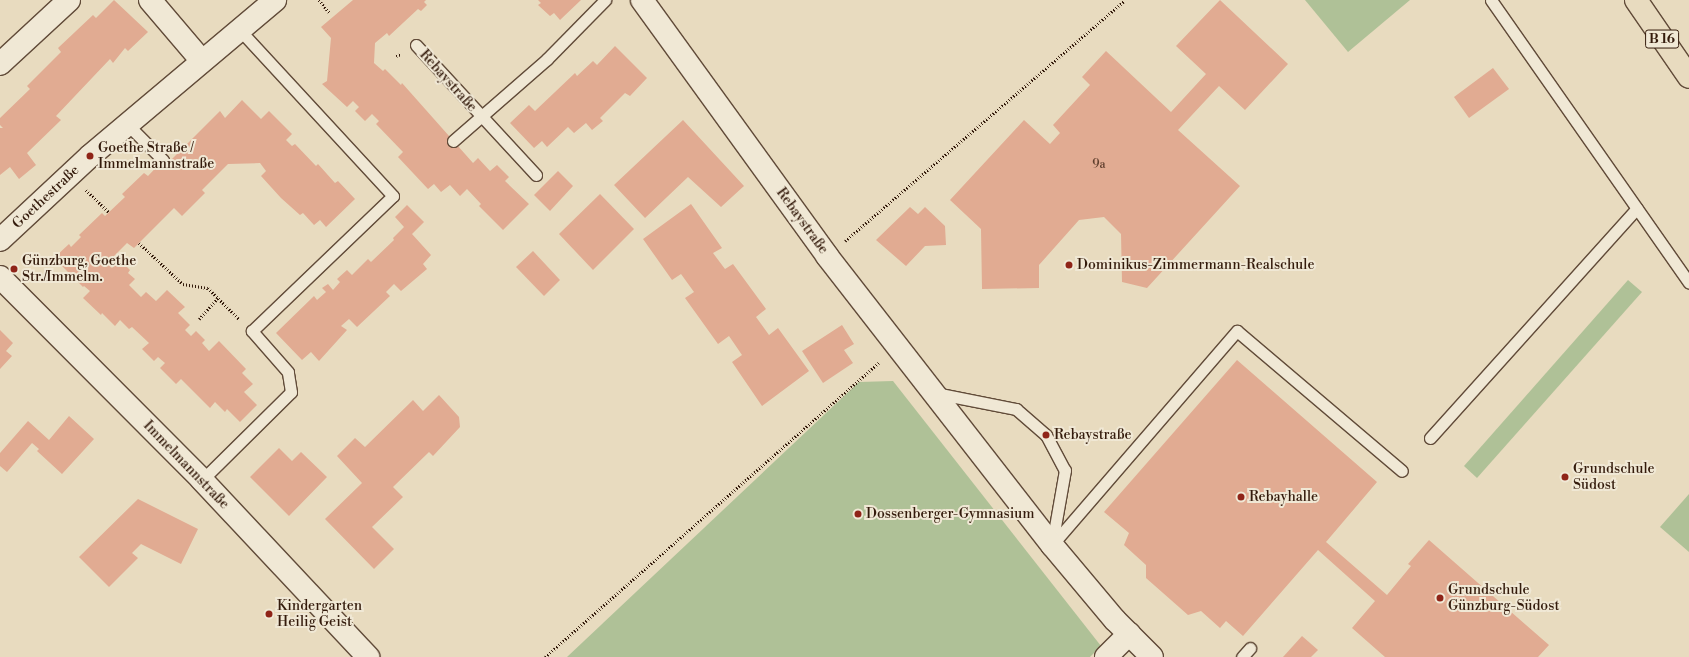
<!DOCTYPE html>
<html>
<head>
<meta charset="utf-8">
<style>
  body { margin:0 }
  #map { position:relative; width:1689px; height:657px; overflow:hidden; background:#e8dbbf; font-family:"Libre Bodoni",serif }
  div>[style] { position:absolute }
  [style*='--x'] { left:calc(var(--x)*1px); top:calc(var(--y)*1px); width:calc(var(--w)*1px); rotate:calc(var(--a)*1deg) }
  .green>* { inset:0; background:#afc197 }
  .building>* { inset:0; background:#e1ab92 }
  .path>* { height:2.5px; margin-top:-1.25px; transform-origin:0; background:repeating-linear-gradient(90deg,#341b0c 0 1px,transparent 0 3px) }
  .roads { filter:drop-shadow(1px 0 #614b39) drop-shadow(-1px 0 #614b39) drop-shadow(0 1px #614b39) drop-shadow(0 -1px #614b39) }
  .lane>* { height:11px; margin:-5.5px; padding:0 5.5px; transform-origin:5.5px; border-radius:5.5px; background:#f0e8d5 }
  .street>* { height:22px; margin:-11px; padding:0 11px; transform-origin:11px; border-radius:11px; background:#f0e8d5 }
  .primary>* { height:22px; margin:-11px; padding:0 11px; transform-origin:11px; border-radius:11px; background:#e8dbbf }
  .dots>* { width:11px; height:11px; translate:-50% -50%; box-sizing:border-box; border:2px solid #f0e8d5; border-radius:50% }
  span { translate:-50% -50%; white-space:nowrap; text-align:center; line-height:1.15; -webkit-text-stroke:4px #f0e8d5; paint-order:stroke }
  .number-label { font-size:12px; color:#5f3f2e }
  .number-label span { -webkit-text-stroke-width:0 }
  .shield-label span { padding:1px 3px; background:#f0e8d5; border:1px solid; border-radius:3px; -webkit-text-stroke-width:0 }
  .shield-label { font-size:13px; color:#341b0c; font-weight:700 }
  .street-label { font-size:14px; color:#341b0c }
  .poi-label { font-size:14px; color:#341b0c }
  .left { translate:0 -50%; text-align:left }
</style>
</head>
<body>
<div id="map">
  <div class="green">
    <div style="clip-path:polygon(1305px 0,1410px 0,1348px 52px)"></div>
    <div style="clip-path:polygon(1628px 280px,1642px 292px,1477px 478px,1464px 466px)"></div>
    <div style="clip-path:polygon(893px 381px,1101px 646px,1090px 657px,567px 657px,859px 382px)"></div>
    <div style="clip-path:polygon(1689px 494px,1689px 552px,1660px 527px)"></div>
  </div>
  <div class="building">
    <div style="clip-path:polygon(114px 0,148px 32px,128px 51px,125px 48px,113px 63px,110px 59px,56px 116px,61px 120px,27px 153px,36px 165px,19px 179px,10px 167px,0 175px,0 128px,3px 128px,0 125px,0 118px,30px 89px,27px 86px,61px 52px,58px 48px,93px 15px,96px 18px)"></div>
    <div style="clip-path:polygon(353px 0,426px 0,424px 2px,427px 5px,421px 11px,418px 9px,389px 36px,387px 33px,375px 43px,374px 63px,383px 71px,385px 69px,401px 85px,402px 83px,473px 163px,478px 158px,490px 171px,497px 165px,509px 177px,505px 181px,529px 204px,503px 230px,479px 206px,481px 204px,467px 189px,460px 196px,450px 185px,441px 192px,434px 184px,428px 189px,398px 157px,403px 152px,376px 124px,379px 121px,372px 114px,365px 121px,355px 111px,359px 107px,353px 101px,347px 107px,322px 84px,327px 81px,331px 38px,321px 27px)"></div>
    <div style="clip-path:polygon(538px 0,581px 0,560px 20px,554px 13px,550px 16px,538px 5px,541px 3px)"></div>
    <div style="clip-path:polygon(1220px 0,1288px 64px,1245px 110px,1219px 86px,1178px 130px,1240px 186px,1147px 288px,1122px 282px,1121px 234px,1104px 217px,1079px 220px,1039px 265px,1039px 288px,982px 289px,981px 229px,950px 200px,1024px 120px,1050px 144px,1060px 133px,1053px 125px,1090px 85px,1082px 77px,1106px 51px,1171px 112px,1206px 74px,1176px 46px)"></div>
    <div style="clip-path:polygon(615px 46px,647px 78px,630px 96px,625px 93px,600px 118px,603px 121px,592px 130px,586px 123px,574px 133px,568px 127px,547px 147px,542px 141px,534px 148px,510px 123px,529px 105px,535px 111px,575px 73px,577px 76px,593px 61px,597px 65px)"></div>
    <div style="clip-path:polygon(1493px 68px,1509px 89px,1469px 118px,1454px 97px)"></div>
    <div style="clip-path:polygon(242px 100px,261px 119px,269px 111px,292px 134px,286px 140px,292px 146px,295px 144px,316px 166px,318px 164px,335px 183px,338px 181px,355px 199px,326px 227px,320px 220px,314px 225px,303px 213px,300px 215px,281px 198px,261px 176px,266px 171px,260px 163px,228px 164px,202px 190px,205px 193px,182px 216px,174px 208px,134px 248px,127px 243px,107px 263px,112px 268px,120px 260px,130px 270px,128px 273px,135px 279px,129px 285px,141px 297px,146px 292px,156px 301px,167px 290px,185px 307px,178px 313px,190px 325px,185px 330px,191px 336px,196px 331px,205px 340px,202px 343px,209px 351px,219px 341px,246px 369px,242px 373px,253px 384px,244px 392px,257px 405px,240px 422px,227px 409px,225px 412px,215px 402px,210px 408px,181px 379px,176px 384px,160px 368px,165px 363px,158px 357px,154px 361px,142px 349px,149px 343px,132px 327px,129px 329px,120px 320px,115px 326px,102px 313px,101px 315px,83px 298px,90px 291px,84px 286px,83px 287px,54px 258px,69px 244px,71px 247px,81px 237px,79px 235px,102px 213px,105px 216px,125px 197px,122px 194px,144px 173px,148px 176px,167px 156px,171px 160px,220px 111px,225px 118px)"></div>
    <div style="clip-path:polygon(683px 120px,744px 186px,721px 207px,688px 177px,645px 218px,614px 185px)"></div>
    <div style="clip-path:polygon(558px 171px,573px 186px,550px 211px,534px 195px)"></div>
    <div style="clip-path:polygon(600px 194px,634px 229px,593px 270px,559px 234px)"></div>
    <div style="clip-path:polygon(691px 204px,722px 248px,713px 253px,725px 269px,733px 264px,766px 309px,756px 317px,769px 335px,778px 328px,809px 371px,762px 406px,732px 362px,742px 355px,729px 336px,718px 344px,685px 298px,694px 292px,681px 274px,672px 280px,643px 239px)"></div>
    <div style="clip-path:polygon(407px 205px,424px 222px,412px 234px,431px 255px,423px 264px,427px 269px,401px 291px,394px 284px,386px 292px,390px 296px,357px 327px,349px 319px,341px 326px,347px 330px,319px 361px,311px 352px,302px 360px,276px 333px,314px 296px,317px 300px,326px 292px,322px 288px,328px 284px,333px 290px,340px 282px,337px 279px,347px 270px,352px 275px,368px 259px,371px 262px,394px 240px,393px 238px,404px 227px,395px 217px)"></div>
    <div style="clip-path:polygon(910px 207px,918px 214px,925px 207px,945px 226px,946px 245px,925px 246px,906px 266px,876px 240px)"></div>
    <div style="clip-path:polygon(533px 251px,560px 280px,544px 296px,516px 267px)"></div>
    <div style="clip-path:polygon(842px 325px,854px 344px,844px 350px,853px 363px,823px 383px,802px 351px)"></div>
    <div style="clip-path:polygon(0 330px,13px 343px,6px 351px,12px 356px,0 369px)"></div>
    <div style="clip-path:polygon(1237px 360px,1377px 482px,1326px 542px,1387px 595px,1411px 566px,1408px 564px,1429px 540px,1549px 645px,1538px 657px,1385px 657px,1352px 628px,1375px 601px,1318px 550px,1243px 636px,1226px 621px,1220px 628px,1201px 611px,1188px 615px,1146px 578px,1146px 565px,1124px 545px,1129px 533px,1104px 512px)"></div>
    <div style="clip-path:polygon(439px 395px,459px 417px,460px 427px,433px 456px,429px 452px,393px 487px,403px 497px,372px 527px,394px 549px,374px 569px,325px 519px,362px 483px,337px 456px,355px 438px,365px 447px,413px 400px,423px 411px)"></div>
    <div style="clip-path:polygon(69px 416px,94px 439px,62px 474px,37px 451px,39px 449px,32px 443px,7px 472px,0 466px,0 453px,28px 421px,49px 440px)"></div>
    <div style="clip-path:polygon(279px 448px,292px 461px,301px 452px,327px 477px,289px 516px,250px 477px)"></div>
    <div style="clip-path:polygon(138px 499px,198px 529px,181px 564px,141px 544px,132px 553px,138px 558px,109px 587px,79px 557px)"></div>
    <div style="clip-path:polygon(1302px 636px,1318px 650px,1311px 657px,1283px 657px)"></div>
  </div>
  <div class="path">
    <div style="--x:319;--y:0;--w:16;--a:50"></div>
    <div style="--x:396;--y:56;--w:5;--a:-22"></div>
    <div style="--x:86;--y:190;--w:32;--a:44"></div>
    <div style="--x:845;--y:241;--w:369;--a:-40.7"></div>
    <div style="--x:139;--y:243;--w:60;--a:43"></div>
    <div style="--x:183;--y:284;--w:25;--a:9"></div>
    <div style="--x:208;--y:288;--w:44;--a:45"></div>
    <div style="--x:199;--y:319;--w:28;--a:-48"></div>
    <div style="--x:545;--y:657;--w:446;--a:-41.4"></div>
  </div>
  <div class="roads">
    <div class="lane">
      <div style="--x:1491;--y:0;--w:345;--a:55"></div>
      <div style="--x:416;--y:45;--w:177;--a:47.3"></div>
      <div style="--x:127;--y:124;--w:51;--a:45"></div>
      <div style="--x:453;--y:141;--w:125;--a:-41.1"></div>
      <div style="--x:547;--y:59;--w:83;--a:-45.5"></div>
      <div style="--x:935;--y:393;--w:83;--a:11.2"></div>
      <div style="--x:1016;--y:409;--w:40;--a:41"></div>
      <div style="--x:1046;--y:435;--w:40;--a:62"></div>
      <div style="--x:1065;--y:470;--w:75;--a:100"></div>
      <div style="--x:1430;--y:438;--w:309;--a:-48"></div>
      <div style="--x:202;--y:480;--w:125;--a:-44.7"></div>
      <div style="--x:291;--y:392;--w:20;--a:-99"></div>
      <div style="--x:288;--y:372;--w:55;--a:-131.3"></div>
      <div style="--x:252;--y:331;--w:195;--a:-43.8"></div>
      <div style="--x:393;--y:196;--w:227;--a:-132.7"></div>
      <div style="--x:1052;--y:545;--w:283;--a:-49.2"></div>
      <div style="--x:1237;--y:331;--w:216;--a:40.3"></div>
      <div style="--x:1242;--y:657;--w:12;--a:-48"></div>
    </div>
    <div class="street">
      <div style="--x:150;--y:0;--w:80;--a:49.6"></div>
      <div style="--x:642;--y:0;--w:316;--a:54.1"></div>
      <div style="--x:827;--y:256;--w:366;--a:52.1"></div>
      <div style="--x:1052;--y:545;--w:98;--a:50"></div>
      <div style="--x:1115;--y:620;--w:52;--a:45"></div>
      <div style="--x:0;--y:64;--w:94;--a:-42.8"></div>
      <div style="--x:0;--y:240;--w:123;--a:-43"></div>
      <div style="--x:90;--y:156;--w:242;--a:-40.1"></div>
      <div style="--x:0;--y:277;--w:286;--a:45.1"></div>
      <div style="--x:202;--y:480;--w:243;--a:46.8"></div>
      <div style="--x:1106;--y:657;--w:33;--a:-45"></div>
    </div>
    <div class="primary">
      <div style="--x:1636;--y:0;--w:93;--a:55.5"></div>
    </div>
  </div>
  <div class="dots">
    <div style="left:90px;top:156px;background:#8f2418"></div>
    <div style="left:1069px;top:265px;background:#8f2418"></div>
    <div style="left:14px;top:269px;background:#8f2418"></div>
    <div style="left:1046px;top:435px;background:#8f2418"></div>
    <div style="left:1565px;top:477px;background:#8f2418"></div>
    <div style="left:1241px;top:497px;background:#8f2418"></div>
    <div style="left:858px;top:514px;background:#8f2418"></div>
    <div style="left:1440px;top:598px;background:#8f2418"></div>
    <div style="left:269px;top:614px;background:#8f2418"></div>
  </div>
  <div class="number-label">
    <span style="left:1099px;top:165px">9a</span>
  </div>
  <div class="shield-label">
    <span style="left:1662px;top:39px">B 16</span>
  </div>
  <div class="street-label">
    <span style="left:448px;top:81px;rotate:48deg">Rebaystraße</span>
    <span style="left:46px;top:197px;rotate:-43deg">Goethestraße</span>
    <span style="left:802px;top:221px;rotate:54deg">Rebaystraße</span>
    <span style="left:186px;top:465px;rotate:46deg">Immelmannstraße</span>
  </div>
  <div class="poi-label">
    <span class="left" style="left:98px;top:156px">Goethe Straße /<br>Immelmannstraße</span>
    <span class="left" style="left:22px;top:269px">Günzburg, Goethe<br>Str./Immelm.</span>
    <span class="left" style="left:1077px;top:265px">Dominikus-Zimmermann-Realschule</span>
    <span class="left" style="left:1054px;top:435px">Rebaystraße</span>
    <span class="left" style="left:1573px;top:477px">Grundschule<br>Südost</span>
    <span class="left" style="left:1249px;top:497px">Rebayhalle</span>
    <span class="left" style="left:866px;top:514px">Dossenberger-Gymnasium</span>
    <span class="left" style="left:1448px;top:598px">Grundschule<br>Günzburg-Südost</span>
    <span class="left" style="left:277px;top:614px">Kindergarten<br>Heilig Geist</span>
  </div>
</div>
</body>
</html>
